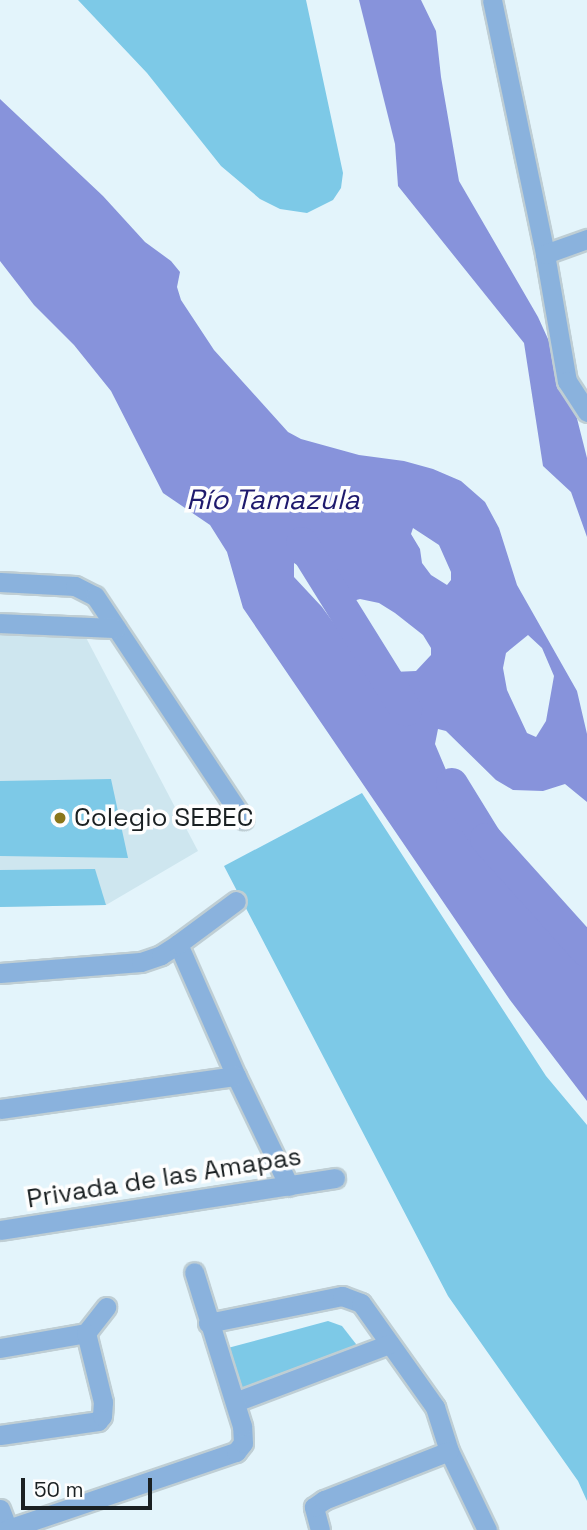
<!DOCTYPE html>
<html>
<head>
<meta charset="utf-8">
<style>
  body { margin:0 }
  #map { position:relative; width:587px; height:1530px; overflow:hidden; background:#e3f4fb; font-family:"Space Grotesk",sans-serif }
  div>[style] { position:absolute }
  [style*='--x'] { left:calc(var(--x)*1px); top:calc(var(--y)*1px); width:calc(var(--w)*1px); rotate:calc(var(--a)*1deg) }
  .built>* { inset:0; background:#cee6ef }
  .green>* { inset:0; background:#7dc9e7 }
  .water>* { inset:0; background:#8793db }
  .river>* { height:32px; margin:-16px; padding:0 16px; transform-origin:16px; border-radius:16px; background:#8793db }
  .roads { filter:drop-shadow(2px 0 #bfced4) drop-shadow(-2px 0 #bfced4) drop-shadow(0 2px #bfced4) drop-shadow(0 -2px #bfced4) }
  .minor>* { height:19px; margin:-9.5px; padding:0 9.5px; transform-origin:9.5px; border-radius:9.5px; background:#8ab2dd }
  .dots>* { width:19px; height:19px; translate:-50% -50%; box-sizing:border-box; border:4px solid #fefefe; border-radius:50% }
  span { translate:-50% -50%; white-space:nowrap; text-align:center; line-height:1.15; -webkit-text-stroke:7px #fefefe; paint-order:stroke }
  .poi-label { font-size:26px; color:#1a2022 }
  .left { translate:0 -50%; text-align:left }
  .street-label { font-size:26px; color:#1a2022 }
  .water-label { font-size:28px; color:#1f1a6d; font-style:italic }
  .scale { position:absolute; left:21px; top:1478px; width:131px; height:32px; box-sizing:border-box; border:4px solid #1a2022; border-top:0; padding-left:9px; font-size:21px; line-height:24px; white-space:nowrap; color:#1a2022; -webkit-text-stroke:5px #fefefe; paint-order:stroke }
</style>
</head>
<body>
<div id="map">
  <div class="built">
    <div style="clip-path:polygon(0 627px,82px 630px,198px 851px,106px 905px,0 907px)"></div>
  </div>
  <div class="green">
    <div style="clip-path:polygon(78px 0,306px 0,343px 173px,341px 188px,333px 200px,307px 213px,280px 209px,260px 199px,221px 166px,147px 73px)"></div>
    <div style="clip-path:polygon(111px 779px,128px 858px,0 856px,0 781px)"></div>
    <div style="clip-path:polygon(362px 793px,546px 1076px,587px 1125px,587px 1501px,578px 1481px,448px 1296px,224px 866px)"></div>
    <div style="clip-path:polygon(95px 869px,106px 905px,0 907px,0 870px)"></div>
    <div style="clip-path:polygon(328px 1321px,342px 1326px,356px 1344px,354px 1352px,242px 1400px,224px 1349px)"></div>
  </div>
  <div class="water">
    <div style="clip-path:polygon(359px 0,421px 0,436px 31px,441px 77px,459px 181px,538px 317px,568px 383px,587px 458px,587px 537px,571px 492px,543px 466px,524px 343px,398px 186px,395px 144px)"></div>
    <div style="clip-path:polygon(evenodd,0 99px,103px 196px,145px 242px,171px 261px,180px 272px,177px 287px,181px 300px,214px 350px,288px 432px,301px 439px,359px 455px,404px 461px,433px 469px,461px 481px,485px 502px,499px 528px,517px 585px,577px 691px,587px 734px,587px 802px,565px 784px,543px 791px,513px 790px,496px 780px,446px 731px,438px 729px,435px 744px,446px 770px,484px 841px,564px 943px,574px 953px,587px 958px,587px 1101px,510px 1000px,243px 608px,227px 552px,210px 525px,163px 493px,111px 391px,74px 345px,34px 305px,0 261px,0 99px,413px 528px,439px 545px,451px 572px,451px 580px,447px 585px,431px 575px,422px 563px,420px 549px,411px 534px,413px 528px,0 99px,294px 563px,335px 588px,346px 603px,360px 599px,379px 603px,395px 613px,423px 635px,431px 648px,431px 655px,416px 671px,370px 673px,322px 607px,294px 577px,294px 563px,0 99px,528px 635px,542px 648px,554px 676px,546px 721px,536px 737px,527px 733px,507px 690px,503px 668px,506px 653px,528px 635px)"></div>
  </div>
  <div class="river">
    <div style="--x:302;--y:543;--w:197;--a:58.1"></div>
    <div style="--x:452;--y:784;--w:65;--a:58.3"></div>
    <div style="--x:486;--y:839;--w:151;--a:48"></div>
  </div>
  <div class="roads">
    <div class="minor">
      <div style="--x:492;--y:0;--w:259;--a:78.2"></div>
      <div style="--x:545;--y:254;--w:129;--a:80.2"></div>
      <div style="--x:567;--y:381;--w:37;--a:57"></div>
      <div style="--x:545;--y:254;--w:45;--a:-19.7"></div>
      <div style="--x:0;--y:582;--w:75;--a:3.1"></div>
      <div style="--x:75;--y:586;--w:22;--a:27"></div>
      <div style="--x:95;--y:596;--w:268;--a:56.4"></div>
      <div style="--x:0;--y:623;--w:116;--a:2.5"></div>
      <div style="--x:178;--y:944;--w:144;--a:66.3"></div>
      <div style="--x:236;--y:1076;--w:122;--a:64.3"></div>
      <div style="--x:0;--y:973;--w:141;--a:-4.5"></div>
      <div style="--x:141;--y:962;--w:21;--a:-19"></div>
      <div style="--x:161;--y:955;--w:20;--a:-33"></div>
      <div style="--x:178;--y:944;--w:72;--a:-36.6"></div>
      <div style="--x:0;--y:1109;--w:238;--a:-8"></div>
      <div style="--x:0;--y:1230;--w:339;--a:-8.8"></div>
      <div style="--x:208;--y:1323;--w:137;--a:-11.4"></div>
      <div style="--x:342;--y:1296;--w:20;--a:20"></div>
      <div style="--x:361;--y:1303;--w:128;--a:54.6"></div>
      <div style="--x:435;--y:1407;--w:46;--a:72.3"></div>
      <div style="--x:449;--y:1451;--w:88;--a:64.3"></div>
      <div style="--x:0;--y:1348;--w:87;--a:-9.9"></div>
      <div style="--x:86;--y:1333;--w:33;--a:-52"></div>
      <div style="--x:235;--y:1402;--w:165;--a:-20.6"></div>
      <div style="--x:0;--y:1435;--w:99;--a:-8.1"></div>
      <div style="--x:98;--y:1421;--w:6;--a:-51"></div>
      <div style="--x:102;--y:1416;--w:14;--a:-86"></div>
      <div style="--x:103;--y:1402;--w:71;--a:-103.8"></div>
      <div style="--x:0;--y:1509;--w:22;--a:69"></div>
      <div style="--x:8;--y:1529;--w:241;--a:-18.7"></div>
      <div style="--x:236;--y:1452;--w:11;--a:-52"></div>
      <div style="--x:243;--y:1443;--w:17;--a:-93"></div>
      <div style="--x:242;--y:1426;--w:161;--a:-107.3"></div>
      <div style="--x:320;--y:1530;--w:24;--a:-105"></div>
      <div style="--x:314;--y:1507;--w:12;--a:-35"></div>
      <div style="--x:324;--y:1500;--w:134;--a:-21.4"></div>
    </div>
  </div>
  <div class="dots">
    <div style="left:60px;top:818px;background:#8a771b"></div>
  </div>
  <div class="poi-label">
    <span class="left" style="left:74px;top:818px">Colegio SEBEC</span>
  </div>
  <div class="street-label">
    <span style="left:164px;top:1178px;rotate:-9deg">Privada de las Amapas</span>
  </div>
  <div class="water-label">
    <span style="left:273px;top:499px">Río Tamazula</span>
  </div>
  <div class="scale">50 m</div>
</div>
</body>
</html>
